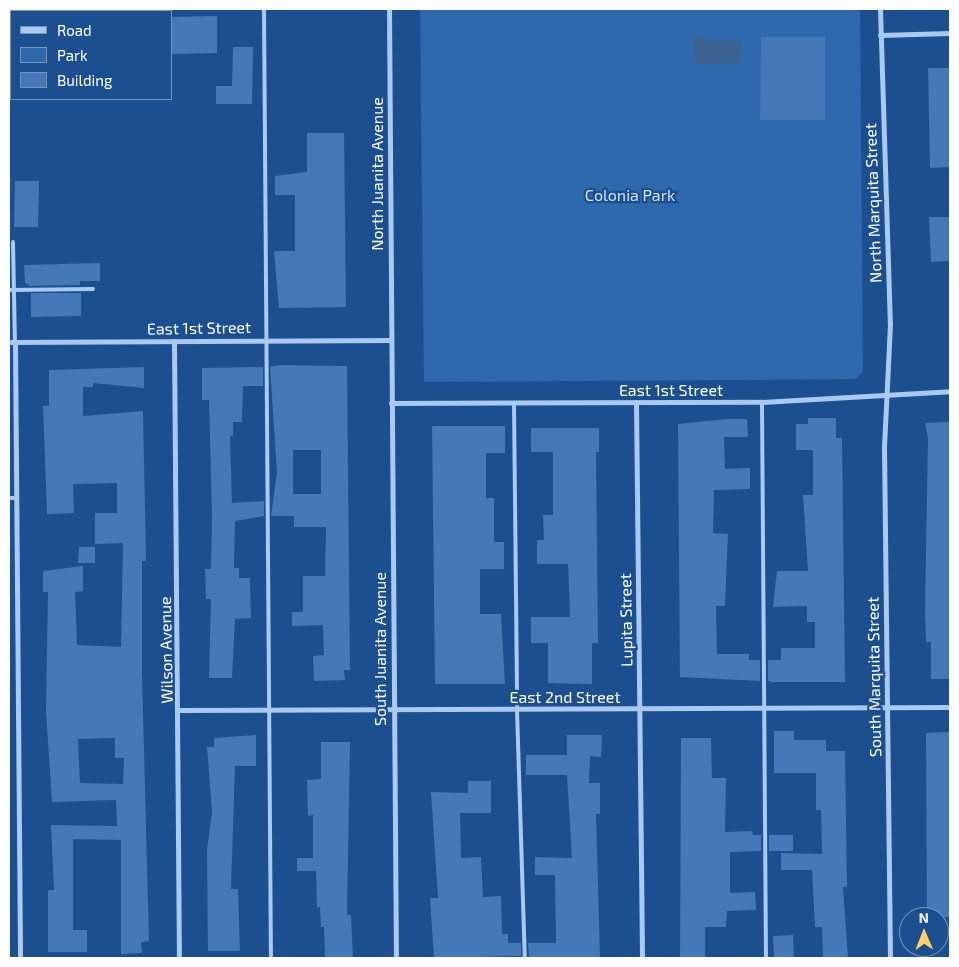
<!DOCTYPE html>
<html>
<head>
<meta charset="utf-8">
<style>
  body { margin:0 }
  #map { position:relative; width:959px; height:967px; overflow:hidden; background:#1b4f8f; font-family:"Exo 2",sans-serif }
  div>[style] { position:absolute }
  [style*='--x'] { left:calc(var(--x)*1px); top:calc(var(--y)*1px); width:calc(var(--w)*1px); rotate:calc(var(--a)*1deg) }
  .green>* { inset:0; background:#2e69ad }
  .water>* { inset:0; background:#3c6290 }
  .building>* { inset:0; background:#4478b7 }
  .service>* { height:4px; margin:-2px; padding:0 2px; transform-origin:2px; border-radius:2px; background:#a9c9ee }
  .minor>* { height:5px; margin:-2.5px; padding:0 2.5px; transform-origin:2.5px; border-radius:2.5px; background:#a9c9ee }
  span { translate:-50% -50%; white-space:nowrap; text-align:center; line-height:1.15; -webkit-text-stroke:4.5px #1b4f8f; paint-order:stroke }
  .street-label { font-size:16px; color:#fff }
  .park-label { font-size:16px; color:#cfe3fa }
  .frame { position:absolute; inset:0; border:10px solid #fff; pointer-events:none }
  .legend { position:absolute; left:10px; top:10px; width:162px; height:90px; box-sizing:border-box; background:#1b4f8f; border:1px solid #7695bc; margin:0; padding:6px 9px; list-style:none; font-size:15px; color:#fff }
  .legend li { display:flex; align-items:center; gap:10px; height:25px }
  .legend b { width:25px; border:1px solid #7695bc }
  .north { position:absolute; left:899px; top:907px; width:50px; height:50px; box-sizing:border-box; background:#1b4f8f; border:1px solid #7695bc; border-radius:50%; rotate:359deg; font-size:14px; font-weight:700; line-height:20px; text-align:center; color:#fff }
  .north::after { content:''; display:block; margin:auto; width:18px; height:22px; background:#ffd166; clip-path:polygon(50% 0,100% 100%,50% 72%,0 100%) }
</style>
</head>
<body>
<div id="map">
  <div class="green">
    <div style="clip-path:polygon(420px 9px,860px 9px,863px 371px,856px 379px,424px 382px)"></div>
  </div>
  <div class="water">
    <div style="clip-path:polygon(694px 36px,702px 36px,703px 41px,740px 40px,741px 63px,695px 64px)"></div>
  </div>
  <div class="building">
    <div style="clip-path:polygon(217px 16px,217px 53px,171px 54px,171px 17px)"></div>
    <div style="clip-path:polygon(761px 37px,825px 37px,825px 120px,760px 120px)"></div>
    <div style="clip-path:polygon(233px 47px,253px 47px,252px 104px,216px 104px,216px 86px,232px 86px)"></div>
    <div style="clip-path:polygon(928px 68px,950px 68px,950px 167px,930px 168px)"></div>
    <div style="clip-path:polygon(307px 133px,344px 133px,346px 307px,279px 308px,274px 251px,295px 251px,295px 195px,275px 195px,275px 176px,307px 172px)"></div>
    <div style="clip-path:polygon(15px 181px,39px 181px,38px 227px,14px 227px)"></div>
    <div style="clip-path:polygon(929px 217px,950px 217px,949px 261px,931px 262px)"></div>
    <div style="clip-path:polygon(100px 263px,100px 281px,80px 281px,80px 285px,30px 286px,25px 283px,24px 265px)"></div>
    <div style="clip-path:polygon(31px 293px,81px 293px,81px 316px,31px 317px)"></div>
    <div style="clip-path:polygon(evenodd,279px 365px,347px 366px,350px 670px,344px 670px,345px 680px,314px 681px,313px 656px,324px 655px,323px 625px,292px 626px,292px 612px,303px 612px,303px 576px,325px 576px,326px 527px,294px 527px,294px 516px,271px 516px,277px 472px,270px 367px,279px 365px,293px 450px,321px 450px,321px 494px,293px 494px,293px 450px)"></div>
    <div style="clip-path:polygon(evenodd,144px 367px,144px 388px,93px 383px,93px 387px,83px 387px,83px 416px,143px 411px,146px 561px,142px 561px,142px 674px,149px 941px,141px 942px,142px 953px,121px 954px,121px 840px,73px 839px,73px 930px,87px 930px,87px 952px,48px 952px,48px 890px,54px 890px,51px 825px,117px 826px,116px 800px,52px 802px,46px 711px,48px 592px,43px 592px,43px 571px,83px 566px,83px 591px,75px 592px,77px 645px,121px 647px,123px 543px,95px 544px,95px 513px,117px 513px,117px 483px,73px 484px,74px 513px,47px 514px,43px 406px,49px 406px,49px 370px,144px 367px,115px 738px,115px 758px,124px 758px,123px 784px,80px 783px,78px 739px,115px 738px)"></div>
    <div style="clip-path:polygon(263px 367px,263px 386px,243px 386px,242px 422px,233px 422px,233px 436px,230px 436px,232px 503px,264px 501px,264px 516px,235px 521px,234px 568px,239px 568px,239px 578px,250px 578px,251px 618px,235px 619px,232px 678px,209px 678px,211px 599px,206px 599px,205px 569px,211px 569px,212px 517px,209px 400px,202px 400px,202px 368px)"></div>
    <div style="clip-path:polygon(808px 418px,836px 418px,836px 438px,842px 438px,845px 682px,772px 682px,768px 681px,768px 660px,781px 660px,781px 648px,815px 648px,815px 622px,807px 622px,807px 606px,773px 607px,777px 571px,808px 571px,803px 495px,813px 495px,813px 450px,796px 450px,796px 424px,808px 424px)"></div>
    <div style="clip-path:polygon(727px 419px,747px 419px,748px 437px,724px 437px,725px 469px,750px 468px,750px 489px,714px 490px,713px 533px,728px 534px,725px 606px,716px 606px,717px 654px,749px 654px,749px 660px,760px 660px,760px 681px,680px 677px,678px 424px)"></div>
    <div style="clip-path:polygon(950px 422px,950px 679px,931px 679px,931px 642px,926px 642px,925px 610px,928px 438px,925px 423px)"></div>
    <div style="clip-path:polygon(432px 426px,505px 426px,505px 453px,486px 453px,486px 498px,494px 498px,494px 542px,504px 542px,504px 569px,480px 569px,480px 614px,501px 614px,505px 684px,435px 684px)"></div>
    <div style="clip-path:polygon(531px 428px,599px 428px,599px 452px,596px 452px,598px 643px,592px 643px,592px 684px,548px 683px,548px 643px,531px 643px,531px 617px,570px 617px,568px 564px,537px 564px,537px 540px,544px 540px,543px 515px,553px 515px,553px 452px,531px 452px)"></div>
    <div style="clip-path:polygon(79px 547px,95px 547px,95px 563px,78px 563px)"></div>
    <div style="clip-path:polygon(774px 731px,794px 731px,794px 740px,826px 740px,826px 751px,845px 751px,847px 887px,843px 887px,848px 958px,823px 958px,822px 927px,815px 927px,812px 870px,781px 870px,781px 853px,822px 854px,821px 810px,816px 810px,816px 773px,774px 773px)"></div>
    <div style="clip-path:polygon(950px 732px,950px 917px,927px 917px,926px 733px)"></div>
    <div style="clip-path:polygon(256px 735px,256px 766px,235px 766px,231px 889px,238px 889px,240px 951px,208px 951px,207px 850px,212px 812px,207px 747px,214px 747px,214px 738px)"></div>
    <div style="clip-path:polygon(567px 735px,602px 735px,601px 757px,590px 756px,589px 783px,600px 783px,600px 814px,596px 814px,600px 958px,529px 958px,528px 943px,556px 943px,555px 875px,535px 875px,535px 857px,572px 858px,567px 775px,526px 775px,526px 755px,567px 755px)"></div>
    <div style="clip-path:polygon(681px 738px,711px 738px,712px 778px,726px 778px,725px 832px,752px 831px,753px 835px,761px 835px,761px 851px,730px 852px,730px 893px,755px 892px,756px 910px,727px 911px,726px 927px,705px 927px,705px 958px,680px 958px)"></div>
    <div style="clip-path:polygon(321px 742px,350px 742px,347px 915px,351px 915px,353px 958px,325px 958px,324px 927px,321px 927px,320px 907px,317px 907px,316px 871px,297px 871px,297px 858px,313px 858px,313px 815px,308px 816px,307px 780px,321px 779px)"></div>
    <div style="clip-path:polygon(468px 781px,491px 781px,491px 813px,460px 813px,461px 858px,481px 857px,483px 897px,501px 896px,502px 934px,508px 934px,508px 943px,521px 943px,521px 956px,434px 958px,430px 898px,438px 898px,431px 792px,468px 793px)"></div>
    <div style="clip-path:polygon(769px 835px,793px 835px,793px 851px,769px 851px)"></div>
    <div style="clip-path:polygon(793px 935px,794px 958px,774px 958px,773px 936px)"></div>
  </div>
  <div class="service">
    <div style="--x:264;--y:9;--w:949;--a:89.58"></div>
    <div style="--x:13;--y:242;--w:100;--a:88.9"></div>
    <div style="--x:9;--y:290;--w:84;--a:-0.7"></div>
    <div style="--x:762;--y:402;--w:556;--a:89.59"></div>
    <div style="--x:514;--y:404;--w:306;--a:89.4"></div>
    <div style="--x:517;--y:710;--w:248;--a:88.2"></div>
    <div style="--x:9;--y:498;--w:7;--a:0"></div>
  </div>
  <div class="minor">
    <div style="--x:389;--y:9;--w:949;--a:89.58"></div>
    <div style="--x:880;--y:9;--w:315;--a:88.2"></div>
    <div style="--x:890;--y:324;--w:123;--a:92.8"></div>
    <div style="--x:884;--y:447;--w:511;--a:89.33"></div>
    <div style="--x:880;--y:35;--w:70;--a:-1.6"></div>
    <div style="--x:174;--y:341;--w:617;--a:89.54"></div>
    <div style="--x:9;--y:342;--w:381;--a:-0.3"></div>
    <div style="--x:15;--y:342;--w:616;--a:89.53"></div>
    <div style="--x:636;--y:402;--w:556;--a:89.38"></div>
    <div style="--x:391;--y:403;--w:371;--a:-0.2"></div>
    <div style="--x:762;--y:402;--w:188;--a:-3.3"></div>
    <div style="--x:179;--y:710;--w:771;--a:-0.22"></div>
  </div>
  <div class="street-label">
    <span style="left:377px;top:174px;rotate:-90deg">North Juanita Avenue</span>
    <span style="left:873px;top:203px;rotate:-92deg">North Marquita Street</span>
    <span style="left:199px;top:328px;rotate:-1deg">East 1st Street</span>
    <span style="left:671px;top:390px">East 1st Street</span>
    <span style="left:626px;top:620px;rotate:-91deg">Lupita Street</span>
    <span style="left:380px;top:649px;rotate:-90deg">South Juanita Avenue</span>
    <span style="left:166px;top:650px;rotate:-91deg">Wilson Avenue</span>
    <span style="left:874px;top:677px;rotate:-91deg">South Marquita Street</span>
    <span style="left:565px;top:697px">East 2nd Street</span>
  </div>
  <div class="park-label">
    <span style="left:630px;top:195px">Colonia Park</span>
  </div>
  <div class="frame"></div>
  <ul class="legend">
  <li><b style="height:6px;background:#a9c9ee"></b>Road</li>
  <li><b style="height:14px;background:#2e69ad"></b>Park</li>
  <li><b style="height:14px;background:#4478b7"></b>Building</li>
  </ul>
  <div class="north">N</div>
</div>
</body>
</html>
